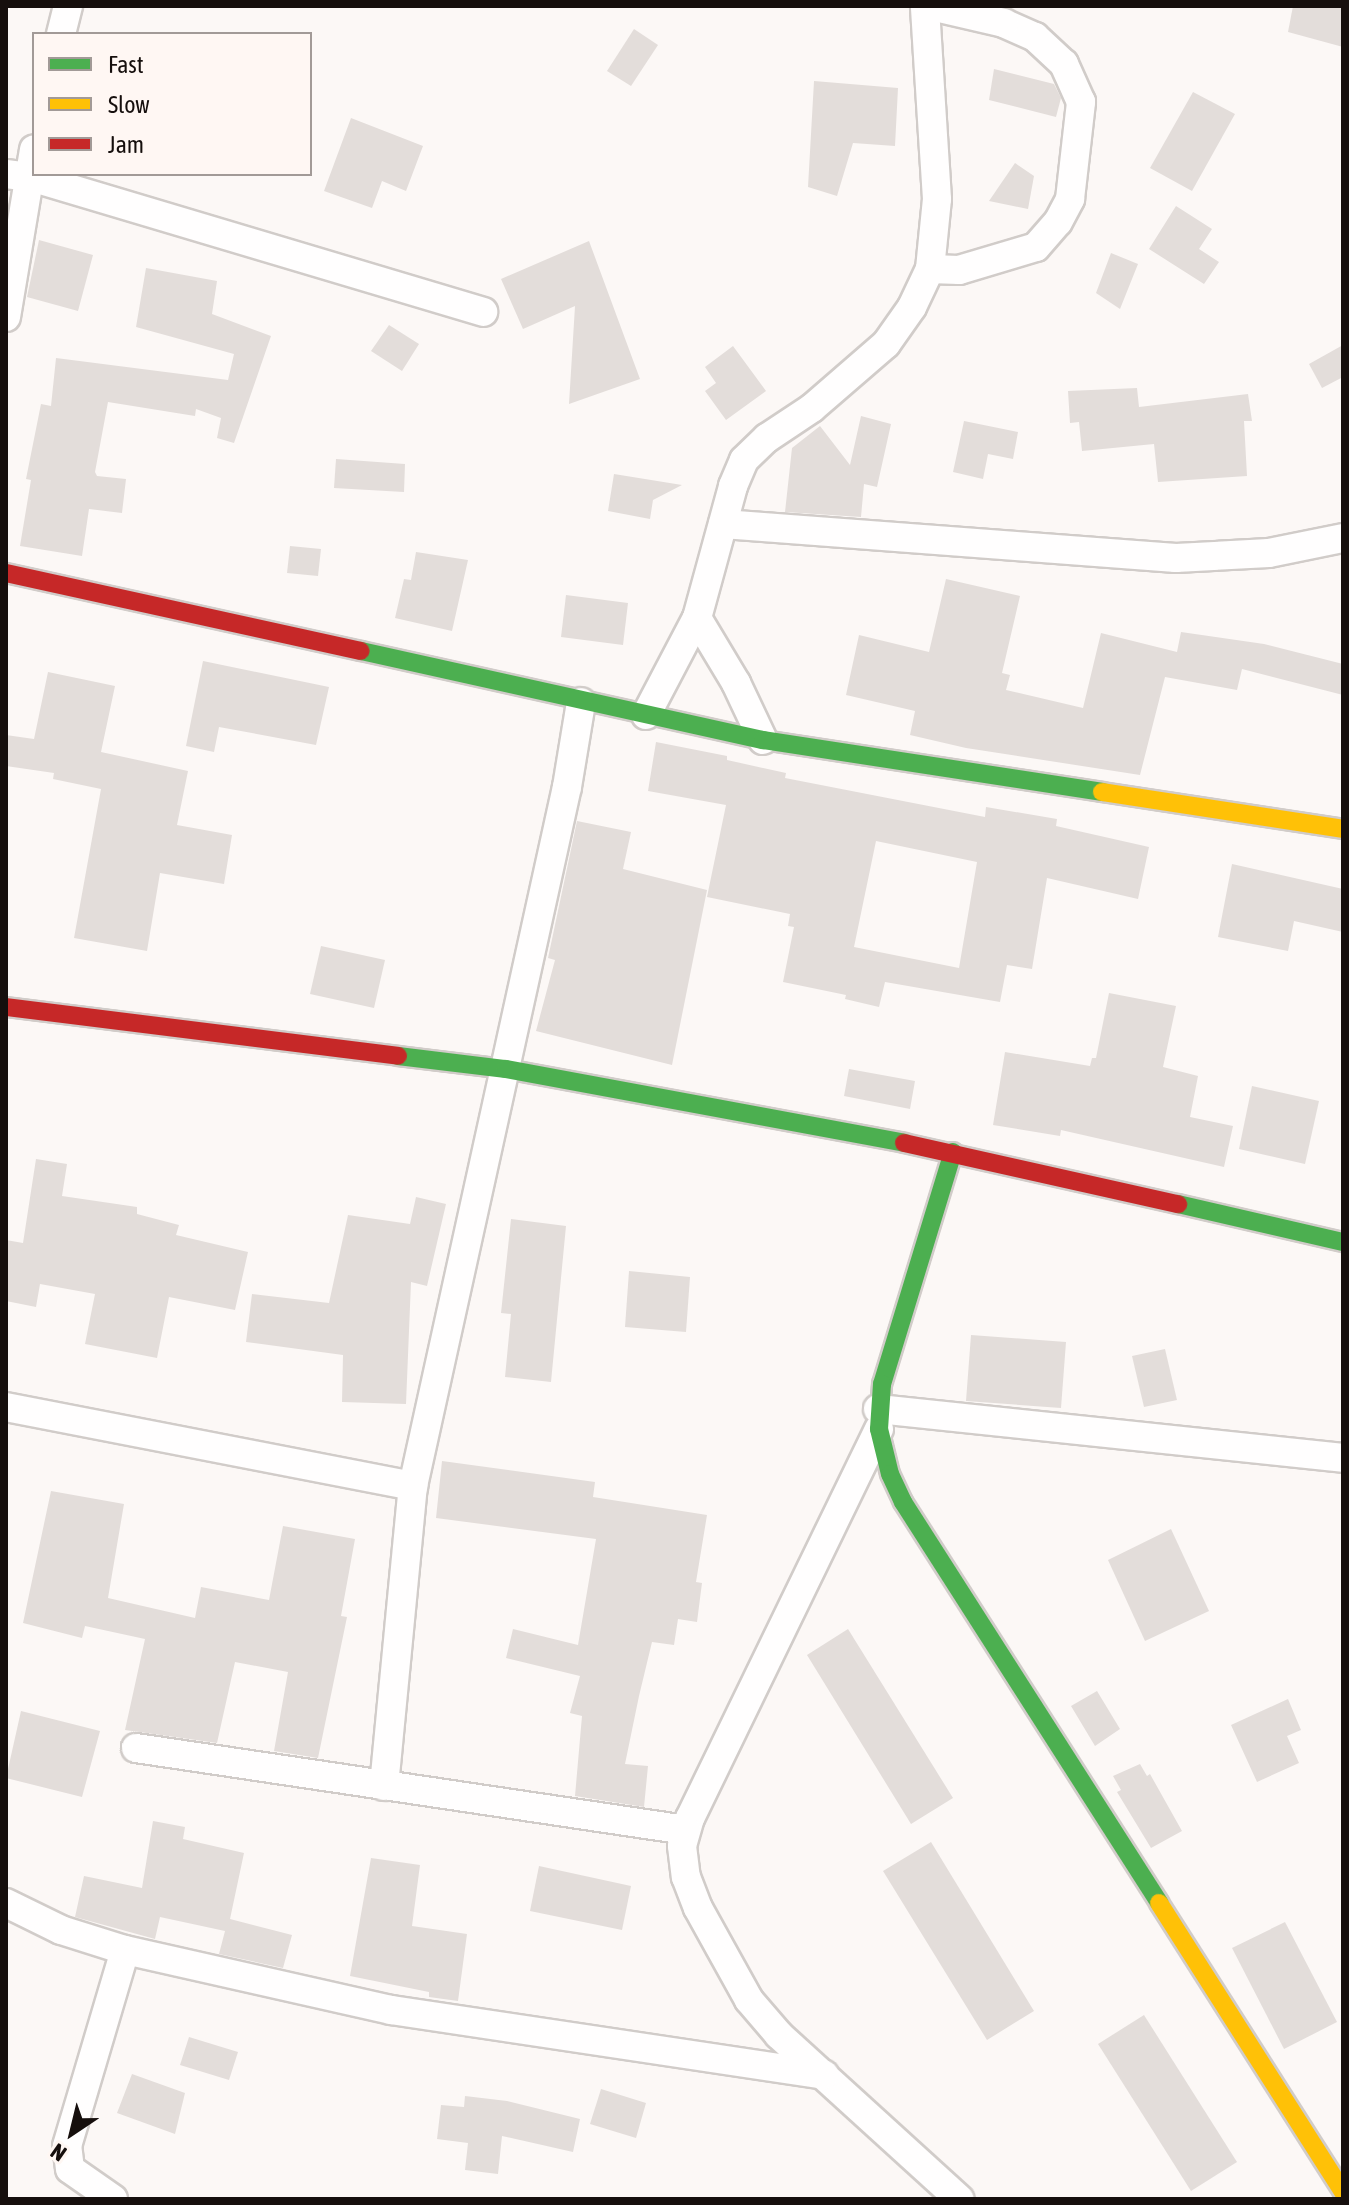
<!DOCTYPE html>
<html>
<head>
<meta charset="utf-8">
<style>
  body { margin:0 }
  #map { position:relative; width:1349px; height:2205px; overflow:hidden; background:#fcf8f6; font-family:"Asap Condensed",sans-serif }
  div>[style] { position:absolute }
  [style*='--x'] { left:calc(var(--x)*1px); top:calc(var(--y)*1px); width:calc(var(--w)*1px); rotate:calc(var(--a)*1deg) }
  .building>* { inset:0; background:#e3ddda }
  .roads { filter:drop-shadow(2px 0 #d1ccc9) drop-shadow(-2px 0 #d1ccc9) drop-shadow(0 2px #d1ccc9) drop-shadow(0 -2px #d1ccc9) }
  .street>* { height:28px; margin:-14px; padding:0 14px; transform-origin:14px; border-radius:14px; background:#fffefe }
  .fast>* { height:18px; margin:-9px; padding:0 9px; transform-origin:9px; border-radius:9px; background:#4caf50 }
  .slow>* { height:18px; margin:-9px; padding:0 9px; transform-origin:9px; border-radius:9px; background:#ffc107 }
  .jam>* { height:18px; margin:-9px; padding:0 9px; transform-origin:9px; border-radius:9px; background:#c62828 }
  span { translate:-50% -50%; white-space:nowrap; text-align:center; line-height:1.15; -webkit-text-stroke:8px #fff7f3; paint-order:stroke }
  .frame { position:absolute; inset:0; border:8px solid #160f0d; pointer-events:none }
  .legend { position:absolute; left:32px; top:32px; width:280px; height:144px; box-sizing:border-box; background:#fff7f3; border:2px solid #a29a97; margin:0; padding:10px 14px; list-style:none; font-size:24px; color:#160f0d }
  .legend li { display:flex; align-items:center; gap:16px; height:40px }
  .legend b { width:40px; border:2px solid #a29a97 }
  .north { position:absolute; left:32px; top:2093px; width:80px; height:80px; -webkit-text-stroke:6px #fff7f3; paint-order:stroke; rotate:215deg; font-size:22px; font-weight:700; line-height:32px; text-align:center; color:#160f0d }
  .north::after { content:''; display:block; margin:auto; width:28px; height:36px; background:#160f0d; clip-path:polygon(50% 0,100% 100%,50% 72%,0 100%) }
</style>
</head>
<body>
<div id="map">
  <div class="building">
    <div style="clip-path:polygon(1293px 6px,1343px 6px,1343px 47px,1288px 32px)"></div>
    <div style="clip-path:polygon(634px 29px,658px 45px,631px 86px,607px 71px)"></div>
    <div style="clip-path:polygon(994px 69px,1054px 84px,1061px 98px,1056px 117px,989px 100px)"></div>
    <div style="clip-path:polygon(814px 81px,898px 88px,895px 146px,853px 143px,837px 196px,808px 187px)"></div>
    <div style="clip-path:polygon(1193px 92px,1235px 114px,1192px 191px,1150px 168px)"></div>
    <div style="clip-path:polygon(351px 118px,423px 146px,406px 191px,382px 181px,372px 208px,324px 191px)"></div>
    <div style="clip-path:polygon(1015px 163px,1034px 176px,1028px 209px,989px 201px)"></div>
    <div style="clip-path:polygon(1176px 206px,1212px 229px,1199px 249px,1219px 262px,1204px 284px,1149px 249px)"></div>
    <div style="clip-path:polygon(39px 240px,93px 255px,78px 311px,27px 297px)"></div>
    <div style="clip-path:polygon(589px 241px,640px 379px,569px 404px,575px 306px,523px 329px,501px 279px)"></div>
    <div style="clip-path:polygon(1111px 253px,1138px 264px,1120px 309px,1096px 293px)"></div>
    <div style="clip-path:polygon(146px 268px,217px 281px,212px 314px,271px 336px,234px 443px,217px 438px,221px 418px,196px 409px,195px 416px,108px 402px,95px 472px,97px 476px,126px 479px,122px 513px,89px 509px,82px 556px,20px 546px,31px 480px,26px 479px,41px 404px,51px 406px,56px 358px,228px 380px,234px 354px,136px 327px)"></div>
    <div style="clip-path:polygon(389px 325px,419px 344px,402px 371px,371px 351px)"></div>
    <div style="clip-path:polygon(1343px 345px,1343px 377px,1322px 388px,1309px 364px)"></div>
    <div style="clip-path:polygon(733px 346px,766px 391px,726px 420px,705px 391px,716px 383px,705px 367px)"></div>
    <div style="clip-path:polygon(1137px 388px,1139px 407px,1248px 394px,1252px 421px,1244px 421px,1247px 476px,1158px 482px,1154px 444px,1082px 451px,1079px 422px,1070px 423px,1068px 391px)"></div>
    <div style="clip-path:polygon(861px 416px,891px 424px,877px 487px,864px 484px,861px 517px,785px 512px,792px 448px,820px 426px,850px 465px)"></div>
    <div style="clip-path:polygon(964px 421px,1018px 432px,1013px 459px,988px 454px,983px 479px,953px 472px)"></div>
    <div style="clip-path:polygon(336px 459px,405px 464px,404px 492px,334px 488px)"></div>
    <div style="clip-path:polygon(614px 474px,682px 485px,653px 500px,650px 519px,608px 511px)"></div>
    <div style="clip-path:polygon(290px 546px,321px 549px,318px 576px,287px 573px)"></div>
    <div style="clip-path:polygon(416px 552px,468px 560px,452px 631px,395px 618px,404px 579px,411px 580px)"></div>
    <div style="clip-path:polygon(946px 579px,1020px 596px,1002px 673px,1010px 675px,1006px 690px,1083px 708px,1101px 633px,1177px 652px,1181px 632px,1264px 644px,1343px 664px,1343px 695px,1242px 669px,1237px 690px,1165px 677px,1140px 775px,966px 748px,910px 735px,915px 711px,846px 695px,859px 635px,929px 652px)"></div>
    <div style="clip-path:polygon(566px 595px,628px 603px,623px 645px,561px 637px)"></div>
    <div style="clip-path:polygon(203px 661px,329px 687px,316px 745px,219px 727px,214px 752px,186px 746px)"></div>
    <div style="clip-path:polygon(48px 672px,115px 686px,101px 752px,188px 771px,177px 825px,232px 835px,224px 884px,160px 873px,147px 951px,74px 938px,101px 789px,53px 779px,54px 773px,6px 766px,6px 735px,34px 739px)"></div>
    <div style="clip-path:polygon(evenodd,656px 742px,727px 756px,727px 760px,786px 773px,785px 778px,985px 817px,986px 807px,1057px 819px,1056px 826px,1149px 847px,1138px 899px,1047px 878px,1032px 969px,1007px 965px,1000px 1002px,885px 982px,879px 1007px,845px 999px,846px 995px,783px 982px,794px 927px,788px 926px,790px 914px,707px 897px,726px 805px,648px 791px,656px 742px,876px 841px,977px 862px,959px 968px,854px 947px,876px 841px)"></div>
    <div style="clip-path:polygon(577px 821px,631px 832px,623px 869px,707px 890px,672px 1065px,536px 1031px,555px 960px,548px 958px)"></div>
    <div style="clip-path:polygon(1232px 864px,1343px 889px,1343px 932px,1294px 921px,1288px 951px,1218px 937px)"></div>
    <div style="clip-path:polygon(321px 946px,385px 960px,374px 1008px,310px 994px)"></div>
    <div style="clip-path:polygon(1109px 993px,1176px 1006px,1163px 1067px,1198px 1076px,1190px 1117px,1233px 1126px,1224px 1167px,1061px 1130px,1060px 1136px,993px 1125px,1005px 1052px,1090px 1066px,1092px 1058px,1096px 1058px)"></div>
    <div style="clip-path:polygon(849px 1069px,915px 1081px,910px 1109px,844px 1096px)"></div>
    <div style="clip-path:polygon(1252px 1086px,1319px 1101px,1305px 1164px,1239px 1149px)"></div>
    <div style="clip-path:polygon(36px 1159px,67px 1164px,62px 1196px,137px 1207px,137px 1214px,179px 1225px,176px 1235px,248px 1252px,235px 1310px,169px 1297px,157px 1358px,85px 1344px,95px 1294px,40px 1284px,36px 1307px,6px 1301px,6px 1240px,23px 1243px)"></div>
    <div style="clip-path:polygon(416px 1197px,446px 1204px,427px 1286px,411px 1282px,406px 1404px,342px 1402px,343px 1355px,246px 1342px,252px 1294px,329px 1303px,348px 1215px,410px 1224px)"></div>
    <div style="clip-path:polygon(511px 1219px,566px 1226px,551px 1382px,505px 1377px,511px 1314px,501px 1313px)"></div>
    <div style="clip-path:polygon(629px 1271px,690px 1277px,686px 1332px,625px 1327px)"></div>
    <div style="clip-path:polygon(971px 1335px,1066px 1342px,1061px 1408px,966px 1401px)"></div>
    <div style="clip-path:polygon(1165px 1349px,1177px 1400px,1144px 1407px,1132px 1356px)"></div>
    <div style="clip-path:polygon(442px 1461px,595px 1482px,593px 1497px,707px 1515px,696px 1582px,702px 1583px,697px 1622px,678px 1619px,674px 1645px,652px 1642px,639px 1696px,625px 1764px,648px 1766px,644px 1807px,575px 1796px,582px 1716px,570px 1713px,580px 1676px,506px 1658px,513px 1629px,578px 1645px,596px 1539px,436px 1518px)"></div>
    <div style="clip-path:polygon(51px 1491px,124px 1504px,108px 1598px,195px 1618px,201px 1587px,269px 1600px,283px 1526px,355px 1539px,341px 1616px,347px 1617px,318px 1758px,274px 1751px,288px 1672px,235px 1662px,217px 1743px,125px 1730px,145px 1639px,85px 1626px,82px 1638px,23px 1623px)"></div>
    <div style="clip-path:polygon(1171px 1529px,1209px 1611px,1145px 1641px,1108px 1560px)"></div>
    <div style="clip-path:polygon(848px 1629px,953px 1798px,911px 1824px,807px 1655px)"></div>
    <div style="clip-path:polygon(1097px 1691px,1120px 1729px,1095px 1746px,1071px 1706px)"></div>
    <div style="clip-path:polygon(1288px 1699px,1301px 1730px,1287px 1736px,1299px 1763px,1257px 1782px,1231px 1725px)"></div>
    <div style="clip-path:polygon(21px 1711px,100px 1731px,82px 1797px,6px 1778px)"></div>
    <div style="clip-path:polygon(1140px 1764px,1147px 1776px,1150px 1774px,1182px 1831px,1151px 1848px,1117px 1792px,1121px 1790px,1113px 1776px)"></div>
    <div style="clip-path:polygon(153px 1821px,185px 1827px,183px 1839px,244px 1853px,230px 1919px,292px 1935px,283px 1968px,219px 1954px,225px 1931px,160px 1917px,155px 1939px,75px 1917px,84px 1876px,142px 1888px)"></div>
    <div style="clip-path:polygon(931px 1842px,1034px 2011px,987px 2040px,883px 1871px)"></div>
    <div style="clip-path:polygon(371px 1858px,420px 1865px,412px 1926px,467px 1934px,458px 2001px,429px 1997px,429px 1992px,350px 1976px)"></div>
    <div style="clip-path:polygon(539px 1866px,631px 1886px,622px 1930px,530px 1911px)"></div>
    <div style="clip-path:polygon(1285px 1922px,1337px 2022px,1284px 2049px,1232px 1948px)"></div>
    <div style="clip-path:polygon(1144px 2015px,1237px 2162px,1191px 2191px,1098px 2044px)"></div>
    <div style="clip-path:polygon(189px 2037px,238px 2052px,229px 2080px,180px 2065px)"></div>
    <div style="clip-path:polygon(132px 2074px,185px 2093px,175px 2134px,117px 2113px)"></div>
    <div style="clip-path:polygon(601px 2089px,646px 2103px,636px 2138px,590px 2124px)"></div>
    <div style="clip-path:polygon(465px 2096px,507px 2101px,580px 2119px,573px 2152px,502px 2136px,498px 2174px,465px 2170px,468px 2143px,437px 2139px,441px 2105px,464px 2107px)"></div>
  </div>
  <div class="roads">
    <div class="street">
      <div style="--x:61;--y:34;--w:29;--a:-76"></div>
      <div style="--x:6;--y:174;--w:25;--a:7"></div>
      <div style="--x:31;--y:177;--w:472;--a:16.6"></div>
      <div style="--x:930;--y:269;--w:29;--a:2"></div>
      <div style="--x:959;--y:270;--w:80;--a:-16.6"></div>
      <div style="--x:1036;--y:247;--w:33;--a:-49"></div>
      <div style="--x:1058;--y:222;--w:26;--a:-62"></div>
      <div style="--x:1070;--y:199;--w:98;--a:-83.5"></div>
      <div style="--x:1081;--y:102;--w:42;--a:-114.1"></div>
      <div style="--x:1064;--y:64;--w:40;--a:-137"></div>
      <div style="--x:1035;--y:37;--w:34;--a:-156"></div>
      <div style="--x:1004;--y:23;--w:75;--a:-166.9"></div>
      <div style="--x:6;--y:317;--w:170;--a:-80.5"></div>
      <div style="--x:723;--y:524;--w:454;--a:4.3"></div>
      <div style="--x:1176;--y:558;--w:93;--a:-3.1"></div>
      <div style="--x:1269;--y:553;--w:76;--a:-11.5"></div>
      <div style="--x:697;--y:618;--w:76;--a:59"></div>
      <div style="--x:736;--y:683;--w:63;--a:64.7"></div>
      <div style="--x:646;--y:715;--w:110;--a:-62.3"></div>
      <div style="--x:697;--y:618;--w:137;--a:-74.7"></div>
      <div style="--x:733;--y:486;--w:28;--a:-67"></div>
      <div style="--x:744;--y:460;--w:32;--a:-44"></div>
      <div style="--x:767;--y:438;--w:54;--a:-33.7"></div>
      <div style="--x:812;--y:408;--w:98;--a:-40.9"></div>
      <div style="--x:886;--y:344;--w:45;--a:-54.9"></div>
      <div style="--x:912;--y:307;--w:42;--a:-64.7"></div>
      <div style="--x:930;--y:269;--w:70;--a:-84.3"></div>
      <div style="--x:937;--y:199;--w:193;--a:-93.6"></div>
      <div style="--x:6;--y:1407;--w:415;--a:11"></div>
      <div style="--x:878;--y:1409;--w:468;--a:6"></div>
      <div style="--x:879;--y:1429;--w:432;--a:115.9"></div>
      <div style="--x:690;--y:1818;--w:29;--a:106"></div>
      <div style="--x:682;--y:1846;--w:31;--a:83"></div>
      <div style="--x:686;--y:1877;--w:33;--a:69"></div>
      <div style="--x:698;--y:1908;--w:105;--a:61"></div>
      <div style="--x:749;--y:2000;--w:46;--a:49.4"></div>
      <div style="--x:779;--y:2035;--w:244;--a:42.3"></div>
      <div style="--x:136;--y:1748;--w:556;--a:8.48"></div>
      <div style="--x:384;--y:1786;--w:301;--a:-84.5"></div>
      <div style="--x:413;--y:1486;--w:716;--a:-77.58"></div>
      <div style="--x:567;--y:787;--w:86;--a:-80.6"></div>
      <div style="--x:6;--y:1903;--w:61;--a:26.1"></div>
      <div style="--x:61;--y:1930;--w:67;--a:17.4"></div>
      <div style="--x:125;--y:1950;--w:273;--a:12.7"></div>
      <div style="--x:391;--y:2010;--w:438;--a:8.5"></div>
      <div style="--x:113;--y:2199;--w:52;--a:-145.1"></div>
      <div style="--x:70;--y:2169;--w:23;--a:-97"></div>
      <div style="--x:67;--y:2146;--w:204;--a:-73.5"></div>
    </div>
    <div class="fast">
      <div style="--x:361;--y:651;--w:412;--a:12.5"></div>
      <div style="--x:763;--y:740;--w:343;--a:8.7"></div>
      <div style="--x:398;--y:1056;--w:109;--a:6.9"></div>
      <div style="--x:506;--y:1069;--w:405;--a:10.5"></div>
      <div style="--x:953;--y:1152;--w:243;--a:107"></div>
      <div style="--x:882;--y:1384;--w:45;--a:93.8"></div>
      <div style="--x:879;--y:1429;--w:46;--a:76.3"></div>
      <div style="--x:890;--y:1474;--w:31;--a:65"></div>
      <div style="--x:903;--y:1502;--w:476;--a:57.4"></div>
      <div style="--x:1178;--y:1204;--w:169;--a:13"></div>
    </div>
    <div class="slow">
      <div style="--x:1102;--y:792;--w:244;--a:8.7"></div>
      <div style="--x:1159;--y:1903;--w:343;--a:57.5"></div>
    </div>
    <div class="jam">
      <div style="--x:6;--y:573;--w:363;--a:12.4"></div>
      <div style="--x:6;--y:1007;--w:395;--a:7.1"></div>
      <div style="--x:904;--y:1143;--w:281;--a:12.6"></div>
    </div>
  </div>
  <div class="frame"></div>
  <ul class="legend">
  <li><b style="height:10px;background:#4caf50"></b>Fast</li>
  <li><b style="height:10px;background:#ffc107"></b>Slow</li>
  <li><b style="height:10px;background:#c62828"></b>Jam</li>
  </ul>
  <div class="north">N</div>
</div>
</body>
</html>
